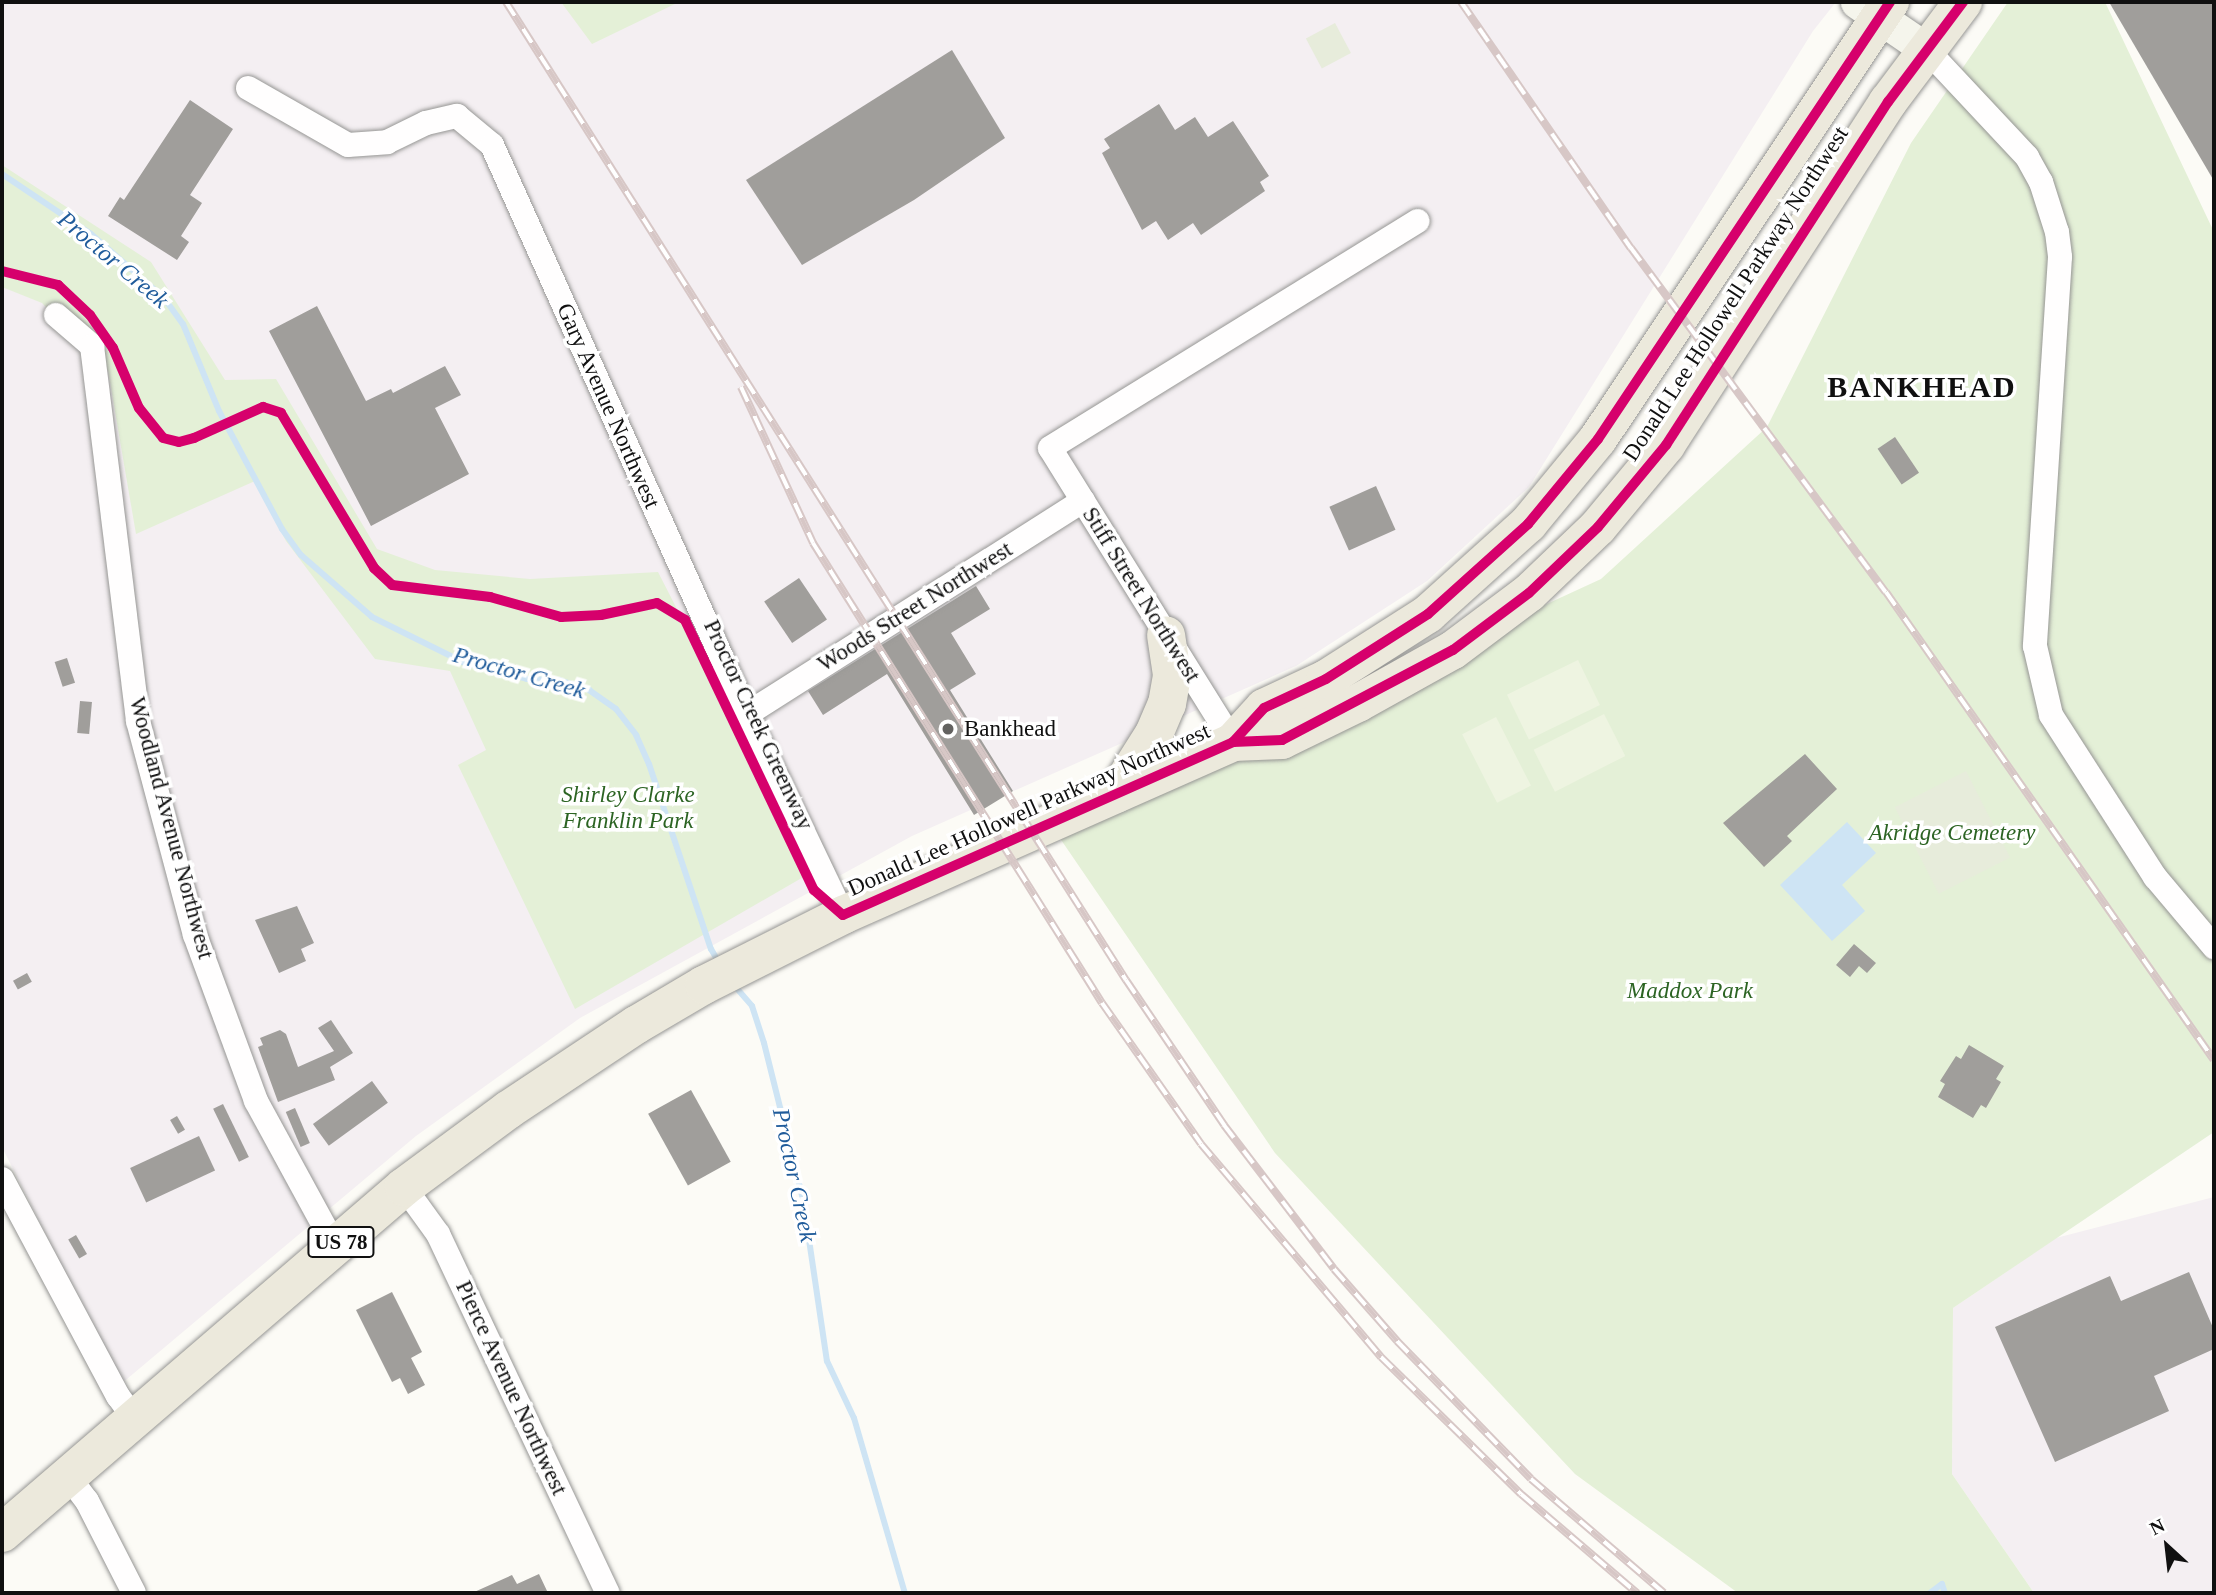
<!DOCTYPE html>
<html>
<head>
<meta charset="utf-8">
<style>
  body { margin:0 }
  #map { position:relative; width:2216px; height:1595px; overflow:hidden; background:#fcfbf6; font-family:Georgia,serif }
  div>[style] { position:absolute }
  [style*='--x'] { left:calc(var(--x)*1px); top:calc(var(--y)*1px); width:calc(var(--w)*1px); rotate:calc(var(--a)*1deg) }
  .industrial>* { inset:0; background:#f4eff2 }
  .green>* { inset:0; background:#e4f0d7 }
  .cemetery>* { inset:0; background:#e7ecdb; transform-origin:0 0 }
  .pitch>* { inset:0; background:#eef4e1; transform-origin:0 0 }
  .water>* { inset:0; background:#cee4f4 }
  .stream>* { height:6px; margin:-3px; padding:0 3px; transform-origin:3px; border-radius:3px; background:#cee4f4 }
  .building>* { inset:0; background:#a09e9b; transform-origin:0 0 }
  .roads { filter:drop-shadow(0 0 2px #969694) drop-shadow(0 0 2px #969694) }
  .minor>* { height:24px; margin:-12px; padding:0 12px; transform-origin:12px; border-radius:12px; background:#fffefe }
  .secondary>* { height:33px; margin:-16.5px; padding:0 16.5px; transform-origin:16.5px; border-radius:16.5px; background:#f5f5ec }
  .primary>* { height:38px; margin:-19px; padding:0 19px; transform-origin:19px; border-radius:19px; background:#ece9dc }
  .rail>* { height:8px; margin-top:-4px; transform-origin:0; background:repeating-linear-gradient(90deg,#fff 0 16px,#d7c7c6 0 32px); box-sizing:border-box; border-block:2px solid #d7c7c6 }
  .cycleway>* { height:10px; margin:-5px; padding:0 5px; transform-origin:5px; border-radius:5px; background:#d6006c }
  .dots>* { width:19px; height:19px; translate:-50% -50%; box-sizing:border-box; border:4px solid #fff; border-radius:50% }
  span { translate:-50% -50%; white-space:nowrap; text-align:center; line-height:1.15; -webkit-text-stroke:7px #fff; paint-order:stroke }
  .shield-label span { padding:2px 5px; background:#fff; border:2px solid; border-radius:5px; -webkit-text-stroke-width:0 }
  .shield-label { font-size:21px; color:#101010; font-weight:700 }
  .street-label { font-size:23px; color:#101010 }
  .poi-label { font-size:23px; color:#101010 }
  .left { translate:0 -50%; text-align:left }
  .park-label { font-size:23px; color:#2c6423; font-style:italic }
  .water-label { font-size:24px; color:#205c9b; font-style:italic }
  .district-label { font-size:30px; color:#101010; font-weight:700; letter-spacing:2px }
  .frame { position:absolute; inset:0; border:4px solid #101010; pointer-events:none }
  .north { position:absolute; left:2132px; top:1511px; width:70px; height:70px; -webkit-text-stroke:5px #fff; paint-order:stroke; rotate:333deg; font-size:19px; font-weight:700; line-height:28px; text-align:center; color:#101010 }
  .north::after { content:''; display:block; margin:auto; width:24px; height:32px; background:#101010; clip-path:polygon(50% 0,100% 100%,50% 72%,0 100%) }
</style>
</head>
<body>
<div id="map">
  <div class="industrial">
    <div style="clip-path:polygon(2px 2px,1836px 2px,1813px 31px,1529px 487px,1427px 581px,1296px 666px,912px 836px,580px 1018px,416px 1136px,121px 1384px,2px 1147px)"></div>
    <div style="clip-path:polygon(2214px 1197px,2214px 1593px,2034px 1593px,1952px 1474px,1953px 1308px,2056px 1238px)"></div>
  </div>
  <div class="green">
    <div style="clip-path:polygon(561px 2px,679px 2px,592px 44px)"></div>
    <div style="clip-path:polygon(2008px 2px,2105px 2px,2214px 232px,2214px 1132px,1953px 1308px,1952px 1474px,2034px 1593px,1738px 1593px,1575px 1474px,1275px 1153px,1055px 831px,1601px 579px,1767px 427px,1911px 143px)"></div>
    <div style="clip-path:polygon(2px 165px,151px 262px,225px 380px,276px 379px,377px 549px,435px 570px,530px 579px,658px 572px,812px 872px,575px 1009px,458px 765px,486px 750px,450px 671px,375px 659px,286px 541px,255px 481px,136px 534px,108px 371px,42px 303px,2px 287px)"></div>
  </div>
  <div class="cemetery">
    <div style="left:1335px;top:23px;width:34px;height:33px;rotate:62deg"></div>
    <div style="left:1966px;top:771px;width:97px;height:80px;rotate:63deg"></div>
  </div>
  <div class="pitch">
    <div style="left:1578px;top:660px;width:50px;height:79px;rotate:64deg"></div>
    <div style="left:1604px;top:714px;width:47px;height:79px;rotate:63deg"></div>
    <div style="left:1496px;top:717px;width:77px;height:38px;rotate:63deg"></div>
  </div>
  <div class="water">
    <div style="clip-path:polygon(1847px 822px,1876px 853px,1842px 885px,1865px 911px,1832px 941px,1780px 885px)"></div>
  </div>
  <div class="stream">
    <div style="--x:2;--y:174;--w:107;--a:34"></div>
    <div style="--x:91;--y:234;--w:97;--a:41.2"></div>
    <div style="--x:164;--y:298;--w:32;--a:54"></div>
    <div style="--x:183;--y:324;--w:94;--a:67.5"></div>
    <div style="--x:219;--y:411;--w:134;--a:61.9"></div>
    <div style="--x:282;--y:529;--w:32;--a:54"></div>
    <div style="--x:301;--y:555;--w:94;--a:41.1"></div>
    <div style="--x:372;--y:617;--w:102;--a:26.3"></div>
    <div style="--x:463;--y:662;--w:66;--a:14.9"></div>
    <div style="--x:527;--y:679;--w:32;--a:2"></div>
    <div style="--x:559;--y:680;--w:32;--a:18"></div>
    <div style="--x:589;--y:690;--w:33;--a:35"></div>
    <div style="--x:616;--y:709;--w:33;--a:52"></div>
    <div style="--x:636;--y:735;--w:32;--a:66"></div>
    <div style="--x:649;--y:764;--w:195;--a:71.5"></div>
    <div style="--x:711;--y:949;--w:16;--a:60"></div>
    <div style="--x:733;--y:984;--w:29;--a:49"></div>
    <div style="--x:752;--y:1006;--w:39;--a:72"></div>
    <div style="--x:764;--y:1043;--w:161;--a:76"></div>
    <div style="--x:803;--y:1199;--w:164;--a:81.6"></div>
    <div style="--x:827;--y:1361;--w:63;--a:64.7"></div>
    <div style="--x:854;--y:1418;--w:182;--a:73.8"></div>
    <div style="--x:1930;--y:1593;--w:15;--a:-37"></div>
    <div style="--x:1942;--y:1584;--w:9;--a:72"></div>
  </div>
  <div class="building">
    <div style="clip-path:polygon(2109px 2px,2214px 2px,2214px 181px)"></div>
    <div style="clip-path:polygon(952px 50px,1005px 138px,914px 200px,802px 265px,746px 180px)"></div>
    <div style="clip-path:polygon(190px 100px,233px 129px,190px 195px,202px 203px,181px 236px,189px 242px,177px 260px,108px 216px,120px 197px,124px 200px)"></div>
    <div style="clip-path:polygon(1159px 104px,1175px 130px,1195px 117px,1208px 137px,1233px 121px,1269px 176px,1260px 182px,1265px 191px,1201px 235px,1193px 223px,1168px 240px,1156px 221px,1142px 230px,1102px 153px,1110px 148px,1104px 139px)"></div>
    <div style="clip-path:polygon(317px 306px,366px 401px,391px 389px,393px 393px,445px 366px,461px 395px,435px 408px,469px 474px,371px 526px,269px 331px)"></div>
    <div style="left:1895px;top:437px;width:43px;height:21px;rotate:56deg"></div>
    <div style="left:1376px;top:486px;width:48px;height:51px;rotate:66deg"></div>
    <div style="left:799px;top:578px;width:50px;height:42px;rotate:56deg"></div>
    <div style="clip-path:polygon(976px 586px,990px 609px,951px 633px,976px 674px,950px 690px,1013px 791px,974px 815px,887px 674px,823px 715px,808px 691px)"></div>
    <div style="left:67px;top:658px;width:26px;height:13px;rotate:72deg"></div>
    <div style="left:80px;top:701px;width:12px;height:32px;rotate:5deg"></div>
    <div style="clip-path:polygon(1805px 754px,1837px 789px,1787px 836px,1792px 841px,1764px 867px,1723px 823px)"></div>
    <div style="clip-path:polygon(297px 906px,314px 943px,301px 949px,306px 961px,279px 973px,255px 920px)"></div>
    <div style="clip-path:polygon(1854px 944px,1876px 963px,1867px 973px,1859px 966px,1850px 977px,1836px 965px)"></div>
    <div style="left:27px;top:973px;width:10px;height:16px;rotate:61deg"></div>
    <div style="clip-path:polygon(331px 1020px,353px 1053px,330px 1067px,335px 1080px,278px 1102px,258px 1047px,263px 1045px,260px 1038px,280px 1030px,286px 1034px,298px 1067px,334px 1051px,318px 1028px)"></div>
    <div style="clip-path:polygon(1969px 1045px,2004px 1066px,1996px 1079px,2001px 1082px,1986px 1108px,1981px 1105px,1973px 1118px,1938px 1097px,1945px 1084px,1940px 1081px,1956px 1056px,1961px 1059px)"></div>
    <div style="left:372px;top:1081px;width:27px;height:73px;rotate:54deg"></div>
    <div style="left:691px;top:1090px;width:82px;height:49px;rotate:61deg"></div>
    <div style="left:223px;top:1104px;width:59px;height:11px;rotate:64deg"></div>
    <div style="left:295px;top:1108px;width:38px;height:10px;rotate:67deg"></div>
    <div style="left:177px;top:1116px;width:16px;height:8px;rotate:60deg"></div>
    <div style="left:199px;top:1136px;width:38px;height:76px;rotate:65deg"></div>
    <div style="left:76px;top:1235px;width:22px;height:9px;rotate:60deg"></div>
    <div style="clip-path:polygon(2189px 1272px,2214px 1330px,2214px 1349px,2154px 1376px,2169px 1411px,2055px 1462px,1995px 1327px,2110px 1276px,2121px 1301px)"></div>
    <div style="clip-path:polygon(392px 1292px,422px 1352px,411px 1358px,425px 1385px,408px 1394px,400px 1378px,392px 1382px,356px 1310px)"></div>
    <div style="clip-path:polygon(539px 1574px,548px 1593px,472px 1593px,512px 1575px,517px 1584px)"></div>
  </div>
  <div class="roads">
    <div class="minor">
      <div style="--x:1926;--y:49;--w:148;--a:46.9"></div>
      <div style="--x:2027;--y:157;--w:29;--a:61"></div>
      <div style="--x:2041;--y:182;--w:52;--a:72.3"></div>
      <div style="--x:2057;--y:232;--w:25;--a:83"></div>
      <div style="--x:2060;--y:257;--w:390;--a:93.7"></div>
      <div style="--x:2035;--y:646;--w:71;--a:76.9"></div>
      <div style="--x:2051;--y:715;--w:193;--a:57.3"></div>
      <div style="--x:2155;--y:877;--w:92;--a:49.9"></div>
      <div style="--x:248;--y:88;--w:115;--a:29.7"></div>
      <div style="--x:348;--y:145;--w:39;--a:-4"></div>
      <div style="--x:387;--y:142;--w:43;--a:-26"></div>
      <div style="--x:426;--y:123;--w:32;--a:-13"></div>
      <div style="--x:457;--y:116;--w:45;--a:39.6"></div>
      <div style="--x:492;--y:145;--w:624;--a:65.86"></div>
      <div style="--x:747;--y:714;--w:223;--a:64.5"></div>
      <div style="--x:56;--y:315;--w:48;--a:40.7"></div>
      <div style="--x:92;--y:346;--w:378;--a:83"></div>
      <div style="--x:138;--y:721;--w:221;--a:75.1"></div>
      <div style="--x:195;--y:935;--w:177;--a:69.8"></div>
      <div style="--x:256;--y:1101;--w:165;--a:61.4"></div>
      <div style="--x:747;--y:714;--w:398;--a:-32.4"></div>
      <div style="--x:1233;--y:742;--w:346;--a:-121.9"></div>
      <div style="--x:1050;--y:448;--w:432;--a:-31.7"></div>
      <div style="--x:2;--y:1179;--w:246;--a:61.9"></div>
      <div style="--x:118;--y:1396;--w:29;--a:54"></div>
      <div style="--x:404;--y:1187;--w:58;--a:54.1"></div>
      <div style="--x:438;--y:1234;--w:397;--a:64.7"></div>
      <div style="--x:68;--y:1476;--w:31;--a:53"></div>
      <div style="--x:87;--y:1501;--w:103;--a:62.9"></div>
    </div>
    <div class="secondary">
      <div style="--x:1857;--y:2;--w:83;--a:34.3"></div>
    </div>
    <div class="primary">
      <div style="--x:1233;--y:742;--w:46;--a:-47.6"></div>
      <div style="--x:1264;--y:708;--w:68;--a:-25.1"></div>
      <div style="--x:1326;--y:679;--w:121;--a:-32.5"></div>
      <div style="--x:1428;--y:614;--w:135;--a:-42"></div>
      <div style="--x:1528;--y:524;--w:110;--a:-50.5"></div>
      <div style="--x:1598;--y:439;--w:526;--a:-56.25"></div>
      <div style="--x:1116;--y:794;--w:71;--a:-57.7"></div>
      <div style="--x:1154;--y:734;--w:33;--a:-67"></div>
      <div style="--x:1167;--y:704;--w:29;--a:-80"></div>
      <div style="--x:1172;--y:675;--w:40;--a:-98.5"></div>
      <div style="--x:2;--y:1533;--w:530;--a:-40.72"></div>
      <div style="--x:404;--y:1187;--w:129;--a:-36.5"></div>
      <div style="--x:508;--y:1110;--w:154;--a:-33.6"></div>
      <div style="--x:636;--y:1025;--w:79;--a:-30.5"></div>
      <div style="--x:704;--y:985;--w:156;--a:-26.7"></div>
      <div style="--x:843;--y:915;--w:427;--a:-23.9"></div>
      <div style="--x:1233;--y:742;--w:49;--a:-2.3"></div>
      <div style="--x:1282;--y:740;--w:85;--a:-26"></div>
      <div style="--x:1358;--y:703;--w:109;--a:-29.2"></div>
      <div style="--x:1453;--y:650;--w:95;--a:-36.9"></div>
      <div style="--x:1529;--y:593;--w:95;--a:-43.7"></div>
      <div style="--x:1598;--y:527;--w:107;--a:-50.3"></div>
      <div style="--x:1666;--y:445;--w:409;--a:-57.1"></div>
      <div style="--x:1888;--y:102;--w:125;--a:-53.1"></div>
    </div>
  </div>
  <div class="rail">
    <div style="--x:506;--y:2;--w:1158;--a:57.63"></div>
    <div style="--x:1126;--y:980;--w:175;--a:55.9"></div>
    <div style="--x:1224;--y:1125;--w:181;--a:52.6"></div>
    <div style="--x:1334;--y:1269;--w:96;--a:48.8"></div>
    <div style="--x:1397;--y:1341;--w:192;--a:45.8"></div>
    <div style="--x:1531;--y:1479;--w:175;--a:40.6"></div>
    <div style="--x:1461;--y:2;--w:299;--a:55.4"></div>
    <div style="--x:1631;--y:248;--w:428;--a:53.5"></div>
    <div style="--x:1886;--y:592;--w:571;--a:54.98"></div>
    <div style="--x:741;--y:387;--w:172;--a:65.2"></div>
    <div style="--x:813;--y:543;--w:543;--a:57.86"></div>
    <div style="--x:1102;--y:1003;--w:172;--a:54.9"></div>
    <div style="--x:1201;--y:1144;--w:279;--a:49.8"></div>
    <div style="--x:1381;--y:1357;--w:196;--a:44.4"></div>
    <div style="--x:1521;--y:1494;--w:153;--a:40.5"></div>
  </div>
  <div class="cycleway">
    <div style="--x:2;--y:271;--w:58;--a:14"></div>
    <div style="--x:58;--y:285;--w:44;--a:43.2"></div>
    <div style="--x:90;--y:315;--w:40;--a:55.1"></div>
    <div style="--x:113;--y:348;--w:65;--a:66.6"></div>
    <div style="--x:139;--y:408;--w:38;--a:51"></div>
    <div style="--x:163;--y:438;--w:16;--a:14"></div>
    <div style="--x:179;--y:442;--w:16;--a:-15"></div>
    <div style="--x:194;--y:438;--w:76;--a:-24.2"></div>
    <div style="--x:263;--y:407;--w:19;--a:18"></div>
    <div style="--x:281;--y:413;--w:181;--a:59"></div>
    <div style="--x:374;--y:568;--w:25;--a:43"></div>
    <div style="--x:392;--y:585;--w:99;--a:7"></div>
    <div style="--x:490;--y:597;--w:74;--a:15.7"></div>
    <div style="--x:561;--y:617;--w:40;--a:-2.9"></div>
    <div style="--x:601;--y:615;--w:57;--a:-12.1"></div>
    <div style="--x:657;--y:603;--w:33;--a:31"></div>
    <div style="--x:685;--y:620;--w:299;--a:64.5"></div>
    <div style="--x:814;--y:890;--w:38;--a:41"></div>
    <div style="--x:843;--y:915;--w:427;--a:-23.9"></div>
    <div style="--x:1233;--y:742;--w:49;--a:-2.3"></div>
    <div style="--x:1282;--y:740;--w:193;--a:-27.8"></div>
    <div style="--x:1453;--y:650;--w:95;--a:-36.9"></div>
    <div style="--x:1529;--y:593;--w:95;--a:-43.7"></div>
    <div style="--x:1598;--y:527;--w:107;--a:-50.3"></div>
    <div style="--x:1666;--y:445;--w:409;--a:-57.1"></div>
    <div style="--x:1888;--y:102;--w:125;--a:-53.1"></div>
    <div style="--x:1233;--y:742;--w:46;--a:-47.6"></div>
    <div style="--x:1264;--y:708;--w:68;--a:-25.1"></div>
    <div style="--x:1326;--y:679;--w:121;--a:-32.5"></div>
    <div style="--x:1428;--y:614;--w:135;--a:-42"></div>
    <div style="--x:1528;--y:524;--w:110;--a:-50.5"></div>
    <div style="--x:1598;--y:439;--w:526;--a:-56.25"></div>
  </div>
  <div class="dots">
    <div style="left:948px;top:729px;background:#636260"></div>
  </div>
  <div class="shield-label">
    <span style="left:341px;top:1242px">US 78</span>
  </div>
  <div class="street-label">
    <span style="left:1736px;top:294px;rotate:-57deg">Donald Lee Hollowell Parkway Northwest</span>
    <span style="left:608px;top:406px;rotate:66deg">Gary Avenue Northwest</span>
    <span style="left:1141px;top:595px;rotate:58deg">Stiff Street Northwest</span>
    <span style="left:915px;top:607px;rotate:-32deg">Woods Street Northwest</span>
    <span style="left:758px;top:725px;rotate:65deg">Proctor Creek Greenway</span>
    <span style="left:1029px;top:810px;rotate:-24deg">Donald Lee Hollowell Parkway Northwest</span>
    <span style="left:171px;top:828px;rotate:75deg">Woodland Avenue Northwest</span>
    <span style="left:511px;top:1388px;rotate:65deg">Pierce Avenue Northwest</span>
  </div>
  <div class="poi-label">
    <span class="left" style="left:964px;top:729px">Bankhead</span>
  </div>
  <div class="park-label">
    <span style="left:628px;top:808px">Shirley Clarke<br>Franklin Park</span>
    <span style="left:1952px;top:833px">Akridge Cemetery</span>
    <span style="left:1690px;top:991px">Maddox Park</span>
  </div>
  <div class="water-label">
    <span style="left:113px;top:260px;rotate:40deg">Proctor Creek</span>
    <span style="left:519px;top:673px;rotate:16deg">Proctor Creek</span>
    <span style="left:794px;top:1175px;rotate:78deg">Proctor Creek</span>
  </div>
  <div class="district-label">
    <span style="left:1922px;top:387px">BANKHEAD</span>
  </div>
  <div class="frame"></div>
  <div class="north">N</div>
</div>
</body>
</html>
